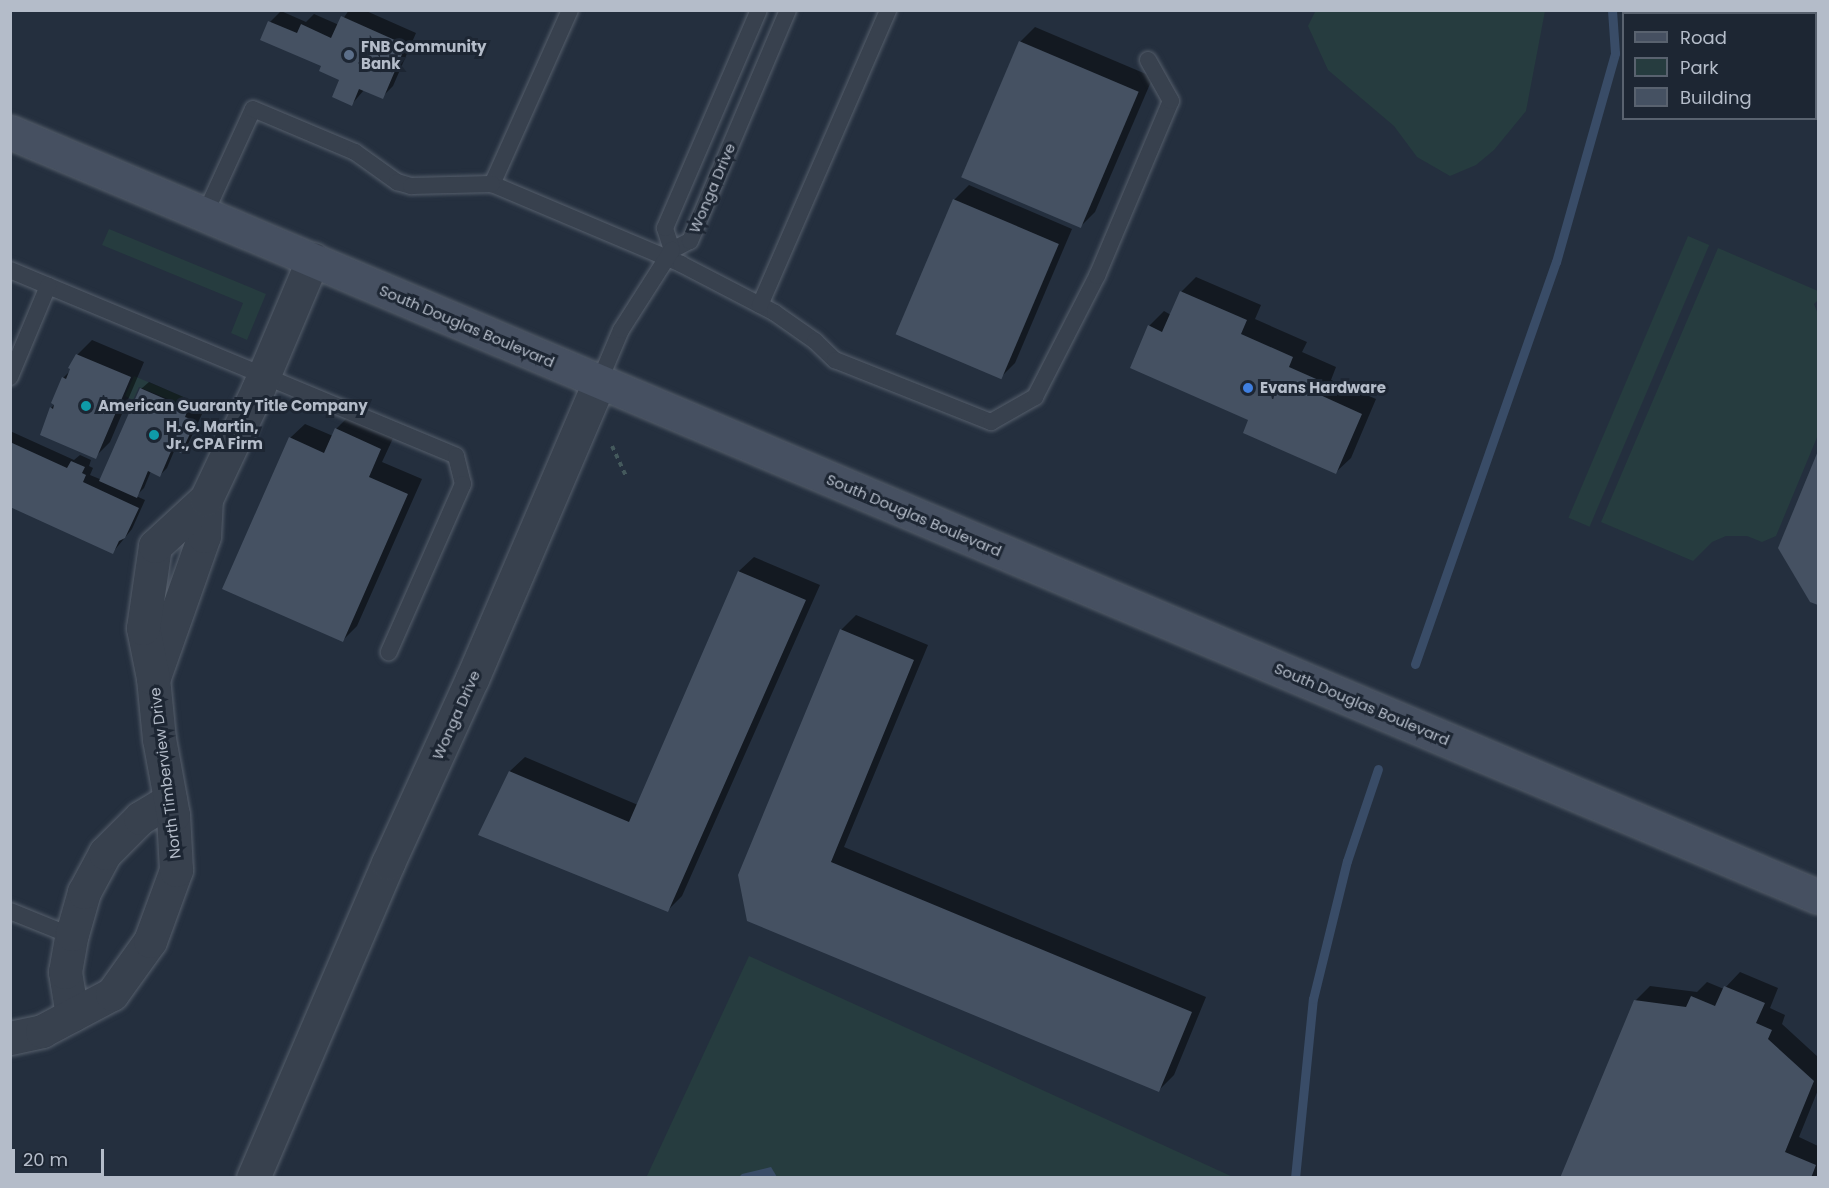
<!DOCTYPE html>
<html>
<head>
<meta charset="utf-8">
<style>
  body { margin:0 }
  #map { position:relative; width:1829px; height:1188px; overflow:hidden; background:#242f3e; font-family:Poppins,sans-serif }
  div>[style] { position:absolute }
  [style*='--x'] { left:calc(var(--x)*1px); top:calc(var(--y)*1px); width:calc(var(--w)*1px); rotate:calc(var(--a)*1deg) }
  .green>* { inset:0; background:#263c3f; transform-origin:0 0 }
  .water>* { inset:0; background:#394c67 }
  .shadow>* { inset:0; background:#0007 }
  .stream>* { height:9px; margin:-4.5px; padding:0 4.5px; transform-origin:4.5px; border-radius:4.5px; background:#394c67 }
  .building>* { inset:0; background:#455162; transform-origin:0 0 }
  .path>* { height:4px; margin-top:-2px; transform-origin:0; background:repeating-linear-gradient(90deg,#44595c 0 4.5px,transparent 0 9px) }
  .roads { filter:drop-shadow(0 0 2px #565f6c) drop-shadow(0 0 2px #565f6c) }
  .service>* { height:16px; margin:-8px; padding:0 8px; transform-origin:8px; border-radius:8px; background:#38414e }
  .minor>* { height:33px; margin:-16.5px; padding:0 16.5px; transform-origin:16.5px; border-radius:16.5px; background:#38414e }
  .secondary>* { height:33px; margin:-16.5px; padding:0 16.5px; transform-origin:16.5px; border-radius:16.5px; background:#465061 }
  .dots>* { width:16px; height:16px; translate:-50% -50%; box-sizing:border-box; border:3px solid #1d2633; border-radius:50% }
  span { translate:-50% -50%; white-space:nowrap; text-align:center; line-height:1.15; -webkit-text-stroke:6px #1d2633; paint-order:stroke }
  .poi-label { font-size:15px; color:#b4bcc9; font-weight:700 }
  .left { translate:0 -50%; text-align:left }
  .street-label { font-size:15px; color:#b4bcc9 }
  .frame { position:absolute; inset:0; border:12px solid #b4bcc9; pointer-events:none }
  .legend { position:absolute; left:1622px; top:12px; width:195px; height:108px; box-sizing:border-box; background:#1d2633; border:2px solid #59626f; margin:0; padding:8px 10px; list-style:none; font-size:18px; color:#b4bcc9 }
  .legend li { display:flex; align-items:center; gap:12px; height:30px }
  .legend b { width:30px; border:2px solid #59626f }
  .scale { position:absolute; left:12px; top:1149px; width:92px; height:27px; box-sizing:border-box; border:3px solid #b4bcc9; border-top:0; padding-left:8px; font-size:18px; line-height:21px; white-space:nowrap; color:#b4bcc9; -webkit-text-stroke:4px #1d2633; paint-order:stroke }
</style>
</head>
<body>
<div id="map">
  <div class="green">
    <div style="clip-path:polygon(1316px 10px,1545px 11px,1526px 111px,1494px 150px,1476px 165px,1450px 176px,1417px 157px,1394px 126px,1328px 70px,1308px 26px)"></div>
    <div style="clip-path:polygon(109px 229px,266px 294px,247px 340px,231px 333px,243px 303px,102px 245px)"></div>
    <div style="left:1688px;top:236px;width:23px;height:306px;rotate:23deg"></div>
    <div style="clip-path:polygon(1718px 248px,1818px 291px,1818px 300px,1814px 304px,1818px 314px,1818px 435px,1776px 536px,1762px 542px,1747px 536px,1726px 536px,1712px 542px,1693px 561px,1601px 522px)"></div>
    <div style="clip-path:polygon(134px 376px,188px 399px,185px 406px,139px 387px,133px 400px,125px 396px)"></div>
    <div style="clip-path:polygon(749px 956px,1233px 1177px,646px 1178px)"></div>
  </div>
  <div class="water">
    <div style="clip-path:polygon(771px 1167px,777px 1177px,739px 1177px,742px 1174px)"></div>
  </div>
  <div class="shadow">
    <div style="clip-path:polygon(349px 10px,364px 10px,416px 33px,393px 86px,382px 97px,364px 90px,352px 104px,341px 80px,270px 22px,281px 11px,306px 22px,314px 14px,339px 25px)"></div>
    <div style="clip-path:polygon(1035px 27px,1153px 77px,1095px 212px,1080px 227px,1020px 42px)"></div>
    <div style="clip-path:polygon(969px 185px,1072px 229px,1015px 363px,1000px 378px,954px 200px)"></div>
    <div style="clip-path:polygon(1196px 277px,1261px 305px,1255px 319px,1307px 342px,1302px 352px,1336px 367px,1331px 380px,1376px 399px,1351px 458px,1336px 472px,1250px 419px,1149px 326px,1164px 311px,1171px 315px,1182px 291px)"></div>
    <div style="clip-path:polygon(92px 340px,144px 362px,110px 442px,95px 457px,51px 408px,55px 404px,63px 378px,72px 369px,77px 355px)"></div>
    <div style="clip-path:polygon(149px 382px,195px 402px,192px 409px,202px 414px,188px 444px,181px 452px,175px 449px,167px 468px,160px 475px,151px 471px,144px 488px,136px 496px,145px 500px,132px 529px,113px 552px,10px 505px,10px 431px,74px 460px,80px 455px,91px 460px,89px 466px,93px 468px,90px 475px,102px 480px,141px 389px)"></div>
    <div style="clip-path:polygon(351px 414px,395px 434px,382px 462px,422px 479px,357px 626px,342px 641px,290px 438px,305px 424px,333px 436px,336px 429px)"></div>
    <div style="clip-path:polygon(1818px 455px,1818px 604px,1811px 601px,1780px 548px)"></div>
    <div style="clip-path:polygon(754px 557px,820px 585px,682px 896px,668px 910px,480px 834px,510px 771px,525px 757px,638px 805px,739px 571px)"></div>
    <div style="clip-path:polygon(856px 615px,928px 645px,844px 847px,1206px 997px,1174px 1075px,1159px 1090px,748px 920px,841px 630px)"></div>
    <div style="clip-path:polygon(1740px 972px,1778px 988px,1770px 1008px,1785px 1015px,1782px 1024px,1818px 1057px,1818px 1090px,1799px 1137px,1818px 1146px,1818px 1178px,1561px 1178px,1635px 1001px,1650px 986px,1697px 992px,1707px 982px,1724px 989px)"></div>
  </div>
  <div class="stream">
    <div style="--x:1415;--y:664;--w:426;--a:-70.7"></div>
    <div style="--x:1556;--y:262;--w:217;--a:-74.2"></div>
    <div style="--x:1615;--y:53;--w:43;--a:-94"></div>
    <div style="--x:1295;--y:1178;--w:180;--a:-84.3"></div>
    <div style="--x:1313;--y:999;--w:142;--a:-76.2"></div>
    <div style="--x:1347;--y:861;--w:97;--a:-71.4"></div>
  </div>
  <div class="building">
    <div style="clip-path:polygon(341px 16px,406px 45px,383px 99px,359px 89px,352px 106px,332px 97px,339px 80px,319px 71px,321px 66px,260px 40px,268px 21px,297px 33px,301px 24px,331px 38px)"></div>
    <div style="left:1019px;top:41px;width:130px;height:148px;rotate:23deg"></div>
    <div style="left:953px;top:199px;width:115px;height:147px;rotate:23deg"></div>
    <div style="clip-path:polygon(1180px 291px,1247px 320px,1241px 334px,1293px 357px,1289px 367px,1323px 382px,1318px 394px,1362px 414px,1336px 474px,1243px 433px,1248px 420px,1130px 368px,1148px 325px,1162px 332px)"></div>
    <div style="clip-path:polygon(76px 354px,131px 377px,96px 459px,40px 435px,50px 407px,53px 409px,54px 405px,51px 403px,62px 377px,66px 379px,70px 369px,68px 368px)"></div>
    <div style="clip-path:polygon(140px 388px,188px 409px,185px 417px,196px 421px,181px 453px,172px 449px,160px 477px,148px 471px,137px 498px,99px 481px)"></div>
    <div style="clip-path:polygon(335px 428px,381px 449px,369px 477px,408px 494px,343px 642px,222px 589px,289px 437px,324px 453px)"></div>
    <div style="clip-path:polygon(10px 442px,67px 468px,71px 461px,85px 467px,82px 473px,86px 475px,83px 482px,139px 508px,125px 538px,119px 541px,113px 554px,10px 507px)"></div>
    <div style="clip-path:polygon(1818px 451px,1818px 605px,1810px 602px,1778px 548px)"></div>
    <div style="clip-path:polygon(738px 571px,806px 600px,668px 912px,478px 835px,509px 771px,629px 822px)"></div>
    <div style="clip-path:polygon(840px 629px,914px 660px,831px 862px,1192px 1012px,1159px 1092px,747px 921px,738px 875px)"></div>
    <div style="clip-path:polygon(1724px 986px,1765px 1003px,1756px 1023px,1772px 1030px,1768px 1039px,1814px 1081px,1785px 1152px,1816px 1165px,1811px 1178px,1560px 1178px,1634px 1000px,1686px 1007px,1691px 996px,1715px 1006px)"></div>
  </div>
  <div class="path">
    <div style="--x:612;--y:446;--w:35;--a:65"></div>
  </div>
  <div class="roads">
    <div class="service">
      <div style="--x:570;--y:10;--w:191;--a:114.1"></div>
      <div style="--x:492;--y:184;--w:205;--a:22.9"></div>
      <div style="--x:681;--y:264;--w:106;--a:27.5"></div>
      <div style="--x:775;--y:313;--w:49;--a:35"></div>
      <div style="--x:815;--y:341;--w:28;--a:44"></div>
      <div style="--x:835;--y:360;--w:168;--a:21.7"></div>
      <div style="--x:991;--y:422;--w:51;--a:-29.6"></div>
      <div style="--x:1035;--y:397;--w:136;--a:-62.9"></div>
      <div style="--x:1097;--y:276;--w:190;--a:-67.1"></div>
      <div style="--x:1171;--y:101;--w:47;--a:-119.3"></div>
      <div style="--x:205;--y:214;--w:115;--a:-65.4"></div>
      <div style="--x:253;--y:109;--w:111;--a:22.9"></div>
      <div style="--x:355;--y:152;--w:52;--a:35.5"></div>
      <div style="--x:397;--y:182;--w:15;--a:16"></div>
      <div style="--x:411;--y:186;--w:81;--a:-1.4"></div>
      <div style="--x:672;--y:250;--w:20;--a:-27"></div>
      <div style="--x:690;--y:241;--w:251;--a:-67"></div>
      <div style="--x:672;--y:250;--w:23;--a:-108"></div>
      <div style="--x:665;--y:228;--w:237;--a:-66.7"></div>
      <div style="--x:10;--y:270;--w:483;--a:22.6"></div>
      <div style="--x:456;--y:456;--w:29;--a:76"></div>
      <div style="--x:463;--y:484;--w:184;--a:113.8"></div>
      <div style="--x:760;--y:305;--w:322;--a:-66.5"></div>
      <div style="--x:10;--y:377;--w:99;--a:-67.3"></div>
      <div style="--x:599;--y:382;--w:56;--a:-67.1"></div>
      <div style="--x:621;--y:330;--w:95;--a:-57.5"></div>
      <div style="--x:10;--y:911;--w:67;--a:22"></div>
    </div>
    <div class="minor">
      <div style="--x:154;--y:677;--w:150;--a:-70.5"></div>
      <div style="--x:204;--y:536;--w:37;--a:-87"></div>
      <div style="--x:72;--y:1015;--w:44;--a:-99.2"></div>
      <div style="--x:65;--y:972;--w:39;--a:-80"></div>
      <div style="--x:72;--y:934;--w:44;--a:-74.1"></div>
      <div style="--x:84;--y:892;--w:44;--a:-61.7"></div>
      <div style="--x:105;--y:853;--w:49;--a:-45"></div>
      <div style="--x:140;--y:818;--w:35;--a:-31"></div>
      <div style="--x:10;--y:1038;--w:33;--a:-12"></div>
      <div style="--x:42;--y:1031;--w:79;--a:-27.9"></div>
      <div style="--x:112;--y:994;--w:65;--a:-54.4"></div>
      <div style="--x:150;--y:941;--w:76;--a:-69.9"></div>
      <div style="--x:176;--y:870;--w:55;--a:-93.1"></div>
      <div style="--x:173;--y:815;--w:77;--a:-100.4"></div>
      <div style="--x:159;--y:739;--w:61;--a:-95.6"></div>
      <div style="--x:153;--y:678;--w:51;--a:-101.3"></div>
      <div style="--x:143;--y:628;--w:83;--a:-81.7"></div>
      <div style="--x:155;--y:546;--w:69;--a:-42.7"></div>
      <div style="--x:206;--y:499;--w:122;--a:-64.7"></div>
      <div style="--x:258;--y:389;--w:141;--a:-67.1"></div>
      <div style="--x:253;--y:1178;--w:343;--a:-66.8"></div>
      <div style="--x:388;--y:863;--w:202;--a:-65.5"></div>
      <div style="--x:472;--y:679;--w:323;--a:-66.8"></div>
    </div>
    <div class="secondary">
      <div style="--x:10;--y:132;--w:1963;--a:22.93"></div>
    </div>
  </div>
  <div class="dots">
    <div style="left:349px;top:55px;background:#5c6f8a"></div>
    <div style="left:1248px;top:388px;background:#3f7fe0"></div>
    <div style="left:86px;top:406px;background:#0f9aa8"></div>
    <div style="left:154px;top:435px;background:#0f9aa8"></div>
  </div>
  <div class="poi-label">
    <span class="left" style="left:361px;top:55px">FNB Community<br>Bank</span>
    <span class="left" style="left:1260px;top:388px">Evans Hardware</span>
    <span class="left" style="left:98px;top:406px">American Guaranty Title Company</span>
    <span class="left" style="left:166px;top:435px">H. G. Martin,<br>Jr., CPA Firm</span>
  </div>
  <div class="street-label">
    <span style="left:712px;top:188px;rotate:-67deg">Wonga Drive</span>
    <span style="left:467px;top:326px;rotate:23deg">South Douglas Boulevard</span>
    <span style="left:914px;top:515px;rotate:23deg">South Douglas Boulevard</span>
    <span style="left:1362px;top:704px;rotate:23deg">South Douglas Boulevard</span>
    <span style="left:456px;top:715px;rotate:-66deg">Wonga Drive</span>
    <span style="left:165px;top:773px;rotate:-97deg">North Timberview Drive</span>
  </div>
  <div class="frame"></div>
  <ul class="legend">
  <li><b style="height:8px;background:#465061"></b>Road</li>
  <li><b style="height:16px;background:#263c3f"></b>Park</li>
  <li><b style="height:16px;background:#455162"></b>Building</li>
  </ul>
  <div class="scale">20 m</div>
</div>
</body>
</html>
